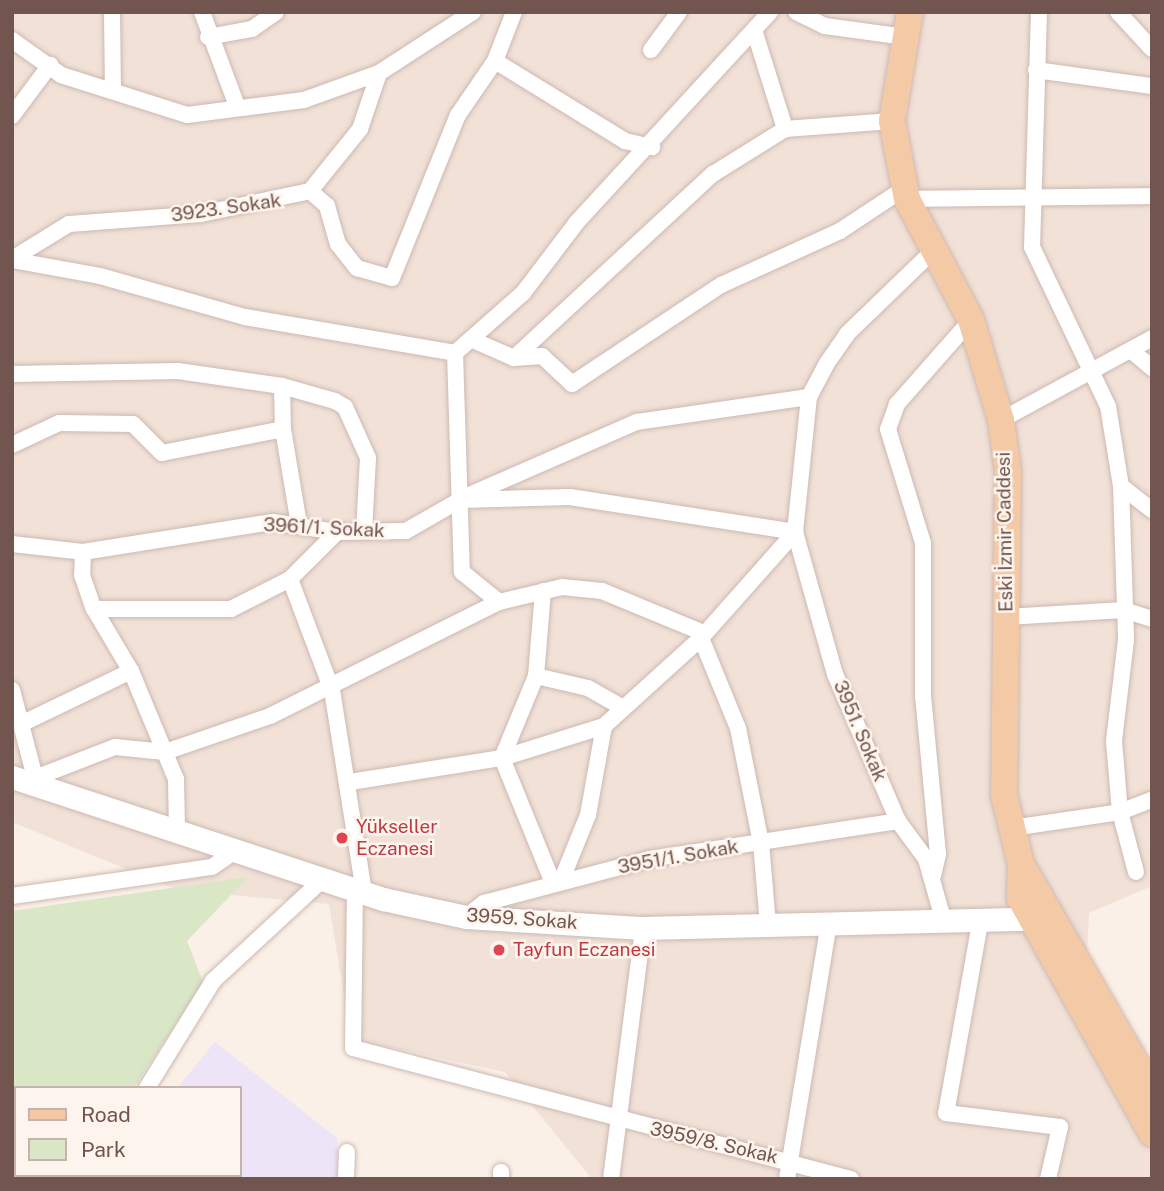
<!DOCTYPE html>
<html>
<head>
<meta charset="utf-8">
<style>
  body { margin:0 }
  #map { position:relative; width:1164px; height:1191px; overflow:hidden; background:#faf0e7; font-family:"Public Sans",sans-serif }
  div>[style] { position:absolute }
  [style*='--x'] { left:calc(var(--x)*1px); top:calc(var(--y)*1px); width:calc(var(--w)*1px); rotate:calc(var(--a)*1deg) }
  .residential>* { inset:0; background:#f1e1d7 }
  .education>* { inset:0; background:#ede4f7 }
  .green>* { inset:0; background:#d9e7c7 }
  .roads { filter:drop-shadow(0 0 2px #cdb9b1) drop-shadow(0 0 2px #cdb9b1) }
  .street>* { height:16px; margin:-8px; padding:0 8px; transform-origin:8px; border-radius:8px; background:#fff }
  .secondary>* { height:23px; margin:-11.5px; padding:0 11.5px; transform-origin:11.5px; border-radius:11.5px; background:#fff }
  .primary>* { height:26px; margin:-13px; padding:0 13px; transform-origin:13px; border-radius:13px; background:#f3c9a6 }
  .dots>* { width:19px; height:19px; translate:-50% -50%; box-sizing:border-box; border:4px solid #fdf4ed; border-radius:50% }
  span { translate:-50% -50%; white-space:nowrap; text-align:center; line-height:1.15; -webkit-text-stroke:5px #fdf4ed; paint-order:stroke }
  .street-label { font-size:19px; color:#72554e }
  .health-label { font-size:19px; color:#be3a42 }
  .left { translate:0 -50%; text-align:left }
  .frame { position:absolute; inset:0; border:14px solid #72554e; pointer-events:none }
  .legend { position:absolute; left:14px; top:1086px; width:228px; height:91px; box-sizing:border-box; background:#fdf4ed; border:2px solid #c5b4ad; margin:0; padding:9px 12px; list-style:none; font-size:21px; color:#72554e }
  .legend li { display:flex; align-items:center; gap:14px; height:35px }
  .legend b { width:35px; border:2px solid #c5b4ad }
</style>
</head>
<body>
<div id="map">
  <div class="residential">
    <div style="clip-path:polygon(12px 12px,1152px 12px,1152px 886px,1089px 913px,1084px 1010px,1152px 1153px,1152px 1179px,592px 1179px,505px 1072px,351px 1039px,329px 904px,177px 890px,12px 822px)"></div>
  </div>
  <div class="education">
    <div style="clip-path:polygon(215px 1042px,337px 1138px,337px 1179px,116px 1179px,240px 1175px,240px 1088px,177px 1088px)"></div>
  </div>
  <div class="green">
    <div style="clip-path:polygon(248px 877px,187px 941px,203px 982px,134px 1088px,12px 1092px,12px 911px)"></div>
  </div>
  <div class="roads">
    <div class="street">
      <div style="--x:112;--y:12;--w:78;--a:89.3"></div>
      <div style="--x:202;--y:12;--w:100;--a:69.6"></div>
      <div style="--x:796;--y:12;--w:32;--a:26"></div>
      <div style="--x:825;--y:26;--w:81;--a:7.8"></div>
      <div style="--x:1039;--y:12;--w:235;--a:91.7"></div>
      <div style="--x:1032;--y:247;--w:176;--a:64.5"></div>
      <div style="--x:1108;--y:406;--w:81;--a:80.8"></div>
      <div style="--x:1121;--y:486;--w:154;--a:88.1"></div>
      <div style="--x:1126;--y:640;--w:102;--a:96.8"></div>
      <div style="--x:1114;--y:741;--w:71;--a:85.2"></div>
      <div style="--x:1120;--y:812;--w:62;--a:75.1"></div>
      <div style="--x:1118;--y:12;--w:50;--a:47.4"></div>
      <div style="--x:755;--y:33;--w:101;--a:72.6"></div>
      <div style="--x:208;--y:37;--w:45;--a:-10.3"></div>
      <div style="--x:252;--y:29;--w:29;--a:-35"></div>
      <div style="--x:12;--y:40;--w:60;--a:35.5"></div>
      <div style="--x:61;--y:75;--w:132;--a:17.6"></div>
      <div style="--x:187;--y:115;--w:118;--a:-7.3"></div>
      <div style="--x:304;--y:100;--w:80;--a:-19.8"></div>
      <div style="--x:379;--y:73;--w:112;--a:-33"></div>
      <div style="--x:651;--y:50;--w:47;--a:-53.6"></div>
      <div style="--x:495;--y:61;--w:53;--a:-68.8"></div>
      <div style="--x:1036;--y:70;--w:117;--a:7.9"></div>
      <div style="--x:12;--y:116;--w:64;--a:-53.3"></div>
      <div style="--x:310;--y:191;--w:23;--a:41"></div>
      <div style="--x:327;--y:206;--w:40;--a:74"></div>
      <div style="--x:338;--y:244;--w:31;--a:52"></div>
      <div style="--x:357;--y:268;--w:36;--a:16"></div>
      <div style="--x:392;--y:278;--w:176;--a:-68"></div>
      <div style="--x:458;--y:115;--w:65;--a:-55.6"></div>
      <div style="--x:495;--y:61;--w:153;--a:31.6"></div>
      <div style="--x:625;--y:141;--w:28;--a:13"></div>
      <div style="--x:907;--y:199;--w:245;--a:-0.7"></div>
      <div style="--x:12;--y:259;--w:67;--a:-31.6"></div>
      <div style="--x:69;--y:224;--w:132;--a:-4.3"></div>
      <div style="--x:201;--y:214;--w:111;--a:-11.9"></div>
      <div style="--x:310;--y:191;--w:80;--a:-51.1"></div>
      <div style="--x:360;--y:129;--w:59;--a:-71.3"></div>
      <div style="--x:12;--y:260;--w:89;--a:10.3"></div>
      <div style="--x:100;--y:276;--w:151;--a:15.8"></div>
      <div style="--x:245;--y:317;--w:213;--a:9.7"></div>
      <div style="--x:455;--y:353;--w:91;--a:-41.4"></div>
      <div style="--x:523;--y:293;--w:89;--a:-52.7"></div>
      <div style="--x:577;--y:222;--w:285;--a:-47.4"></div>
      <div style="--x:473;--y:340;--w:45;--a:23.7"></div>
      <div style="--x:514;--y:358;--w:28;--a:-4"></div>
      <div style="--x:542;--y:356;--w:41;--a:43"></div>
      <div style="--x:572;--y:384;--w:179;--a:-33.6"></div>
      <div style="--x:721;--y:285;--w:131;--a:-24.4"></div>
      <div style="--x:840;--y:231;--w:78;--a:-33.5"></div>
      <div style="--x:1133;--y:352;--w:25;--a:40"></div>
      <div style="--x:455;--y:353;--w:219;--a:88.2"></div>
      <div style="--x:462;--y:572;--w:48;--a:39"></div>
      <div style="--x:514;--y:358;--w:271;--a:-42.8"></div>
      <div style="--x:713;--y:174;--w:85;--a:-32"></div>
      <div style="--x:785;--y:129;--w:107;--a:-4.3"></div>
      <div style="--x:12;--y:374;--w:166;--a:-1"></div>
      <div style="--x:178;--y:371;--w:105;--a:8.2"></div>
      <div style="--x:282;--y:386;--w:55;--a:15.8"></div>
      <div style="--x:335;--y:401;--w:12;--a:31"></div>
      <div style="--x:345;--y:407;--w:56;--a:65.7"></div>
      <div style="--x:368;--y:458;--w:73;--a:93.1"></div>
      <div style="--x:282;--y:386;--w:43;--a:88.7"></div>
      <div style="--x:1001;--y:420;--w:172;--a:-28.5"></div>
      <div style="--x:12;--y:445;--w:52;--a:-25.1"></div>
      <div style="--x:59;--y:423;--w:74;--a:0.8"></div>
      <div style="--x:133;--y:424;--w:41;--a:45"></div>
      <div style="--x:162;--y:453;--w:123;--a:-11.2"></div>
      <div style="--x:283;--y:429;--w:97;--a:80.5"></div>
      <div style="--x:1121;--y:486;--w:39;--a:38"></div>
      <div style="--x:465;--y:497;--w:188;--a:-23.6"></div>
      <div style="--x:637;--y:422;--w:174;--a:-8.3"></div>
      <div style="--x:337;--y:532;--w:66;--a:135"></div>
      <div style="--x:290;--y:579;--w:119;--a:69.3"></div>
      <div style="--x:332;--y:690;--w:206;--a:81"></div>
      <div style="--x:12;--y:544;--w:71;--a:6.4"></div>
      <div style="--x:83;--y:552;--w:192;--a:-9"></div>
      <div style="--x:273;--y:522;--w:65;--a:8.9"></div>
      <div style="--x:337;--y:532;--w:69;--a:-0.8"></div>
      <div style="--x:406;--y:531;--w:62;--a:-29.9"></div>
      <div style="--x:460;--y:500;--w:110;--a:-1.6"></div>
      <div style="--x:570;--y:497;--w:228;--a:8.8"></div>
      <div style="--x:795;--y:532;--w:148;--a:74.3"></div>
      <div style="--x:835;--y:674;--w:160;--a:66.8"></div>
      <div style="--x:898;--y:821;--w:47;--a:53.6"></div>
      <div style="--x:926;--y:859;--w:66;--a:74.1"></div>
      <div style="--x:83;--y:552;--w:23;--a:92"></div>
      <div style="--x:82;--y:575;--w:36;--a:71"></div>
      <div style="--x:94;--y:609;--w:72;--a:59.2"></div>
      <div style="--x:131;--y:671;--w:117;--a:67.4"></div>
      <div style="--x:176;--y:779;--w:52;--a:88.9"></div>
      <div style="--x:543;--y:591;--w:85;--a:94.7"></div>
      <div style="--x:536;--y:676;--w:89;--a:112.5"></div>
      <div style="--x:502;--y:758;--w:135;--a:67.8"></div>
      <div style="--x:94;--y:609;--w:137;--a:0"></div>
      <div style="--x:231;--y:609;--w:66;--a:-27"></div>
      <div style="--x:1006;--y:617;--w:118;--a:-3.4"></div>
      <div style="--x:1124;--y:610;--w:29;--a:18"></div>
      <div style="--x:701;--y:638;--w:97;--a:67.7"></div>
      <div style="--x:738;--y:728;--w:117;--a:78.7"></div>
      <div style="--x:761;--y:843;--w:81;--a:85.1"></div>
      <div style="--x:536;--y:676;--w:53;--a:13"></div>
      <div style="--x:588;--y:688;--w:40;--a:29.7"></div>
      <div style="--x:12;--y:690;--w:98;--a:75.3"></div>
      <div style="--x:21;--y:724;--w:122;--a:-25.7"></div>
      <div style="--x:35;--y:778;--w:86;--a:-21.2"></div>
      <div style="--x:115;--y:747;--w:50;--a:5.7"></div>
      <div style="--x:165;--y:752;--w:111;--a:-18.9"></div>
      <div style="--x:270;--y:716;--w:256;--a:-26.5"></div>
      <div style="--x:499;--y:602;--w:65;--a:-13.4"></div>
      <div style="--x:562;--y:587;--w:40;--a:5.7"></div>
      <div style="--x:602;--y:591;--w:107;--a:22.5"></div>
      <div style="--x:350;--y:782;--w:154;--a:-9"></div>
      <div style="--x:502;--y:758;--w:107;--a:-17.4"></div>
      <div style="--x:604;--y:726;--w:131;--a:-42.2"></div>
      <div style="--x:701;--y:638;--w:142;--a:-48.4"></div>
      <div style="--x:795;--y:532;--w:136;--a:-84.1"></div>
      <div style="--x:809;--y:397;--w:38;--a:-62"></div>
      <div style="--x:827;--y:363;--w:35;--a:-55"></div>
      <div style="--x:847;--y:334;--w:124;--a:-44"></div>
      <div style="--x:1012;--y:828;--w:109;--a:-8.4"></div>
      <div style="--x:1120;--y:812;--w:34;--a:-21"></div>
      <div style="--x:933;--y:876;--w:23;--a:-77"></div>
      <div style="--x:938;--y:854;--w:159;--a:-95.4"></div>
      <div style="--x:923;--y:696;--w:153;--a:-90"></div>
      <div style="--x:923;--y:543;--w:119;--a:-107.1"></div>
      <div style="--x:888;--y:429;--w:27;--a:-70"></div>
      <div style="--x:897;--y:404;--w:112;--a:-48.6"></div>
      <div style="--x:562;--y:879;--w:69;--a:-67.9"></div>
      <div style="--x:588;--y:815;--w:90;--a:-79.8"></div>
      <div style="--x:355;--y:889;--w:159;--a:90.7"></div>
      <div style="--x:353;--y:1048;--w:515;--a:14.74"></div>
      <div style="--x:12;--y:896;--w:202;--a:-8.3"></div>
      <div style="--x:212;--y:867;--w:29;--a:-35"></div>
      <div style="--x:466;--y:917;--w:23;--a:-38"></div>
      <div style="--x:484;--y:903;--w:172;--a:-14.8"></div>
      <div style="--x:650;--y:859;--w:251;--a:-8.7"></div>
      <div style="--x:980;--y:923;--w:193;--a:100.1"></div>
      <div style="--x:946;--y:1113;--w:115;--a:7"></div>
      <div style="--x:1060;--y:1127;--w:53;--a:103"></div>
      <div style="--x:147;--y:1088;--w:126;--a:-58.3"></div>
      <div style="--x:213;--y:981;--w:150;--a:-42.8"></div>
      <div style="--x:12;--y:1108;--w:4;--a:27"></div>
      <div style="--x:501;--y:1172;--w:7;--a:90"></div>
      <div style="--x:346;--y:1179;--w:27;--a:-88"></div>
      <div style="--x:611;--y:1179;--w:253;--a:-82.7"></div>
      <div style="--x:787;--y:1179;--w:260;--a:-80.7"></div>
    </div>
    <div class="secondary">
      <div style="--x:12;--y:777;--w:391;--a:18.2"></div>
      <div style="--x:383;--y:899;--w:85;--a:12.2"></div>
      <div style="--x:466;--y:917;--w:177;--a:3.6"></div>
      <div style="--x:643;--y:928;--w:404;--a:-1.4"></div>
    </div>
    <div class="primary">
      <div style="--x:910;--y:12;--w:110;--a:99.4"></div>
      <div style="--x:892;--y:121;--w:79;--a:79.1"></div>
      <div style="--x:907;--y:199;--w:137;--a:62.1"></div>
      <div style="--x:971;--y:320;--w:104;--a:73.3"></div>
      <div style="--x:1001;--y:420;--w:52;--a:82.3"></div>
      <div style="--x:1008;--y:472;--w:323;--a:90.7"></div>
      <div style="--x:1004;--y:795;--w:71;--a:76.2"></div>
      <div style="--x:1021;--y:864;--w:34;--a:92"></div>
      <div style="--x:1020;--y:898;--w:270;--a:60.7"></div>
      <div style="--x:1021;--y:864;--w:262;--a:60"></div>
    </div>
  </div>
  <div class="dots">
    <div style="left:342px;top:838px;background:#e0444e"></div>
    <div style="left:499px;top:950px;background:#e0444e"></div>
  </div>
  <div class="street-label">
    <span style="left:226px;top:208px;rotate:-8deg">3923. Sokak</span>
    <span style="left:324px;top:528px;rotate:3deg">3961/1. Sokak</span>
    <span style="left:1005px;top:532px;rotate:-91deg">Eski İzmir Caddesi</span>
    <span style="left:860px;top:731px;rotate:67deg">3951. Sokak</span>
    <span style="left:678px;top:857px;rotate:-10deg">3951/1. Sokak</span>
    <span style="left:522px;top:919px;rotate:4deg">3959. Sokak</span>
    <span style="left:714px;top:1143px;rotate:13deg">3959/8. Sokak</span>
  </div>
  <div class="health-label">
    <span class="left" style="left:356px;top:838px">Yükseller<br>Eczanesi</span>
    <span class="left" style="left:513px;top:950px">Tayfun Eczanesi</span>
  </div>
  <div class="frame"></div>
  <ul class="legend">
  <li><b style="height:9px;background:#f3c9a6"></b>Road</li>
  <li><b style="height:19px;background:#d9e7c7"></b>Park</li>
  </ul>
</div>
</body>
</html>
